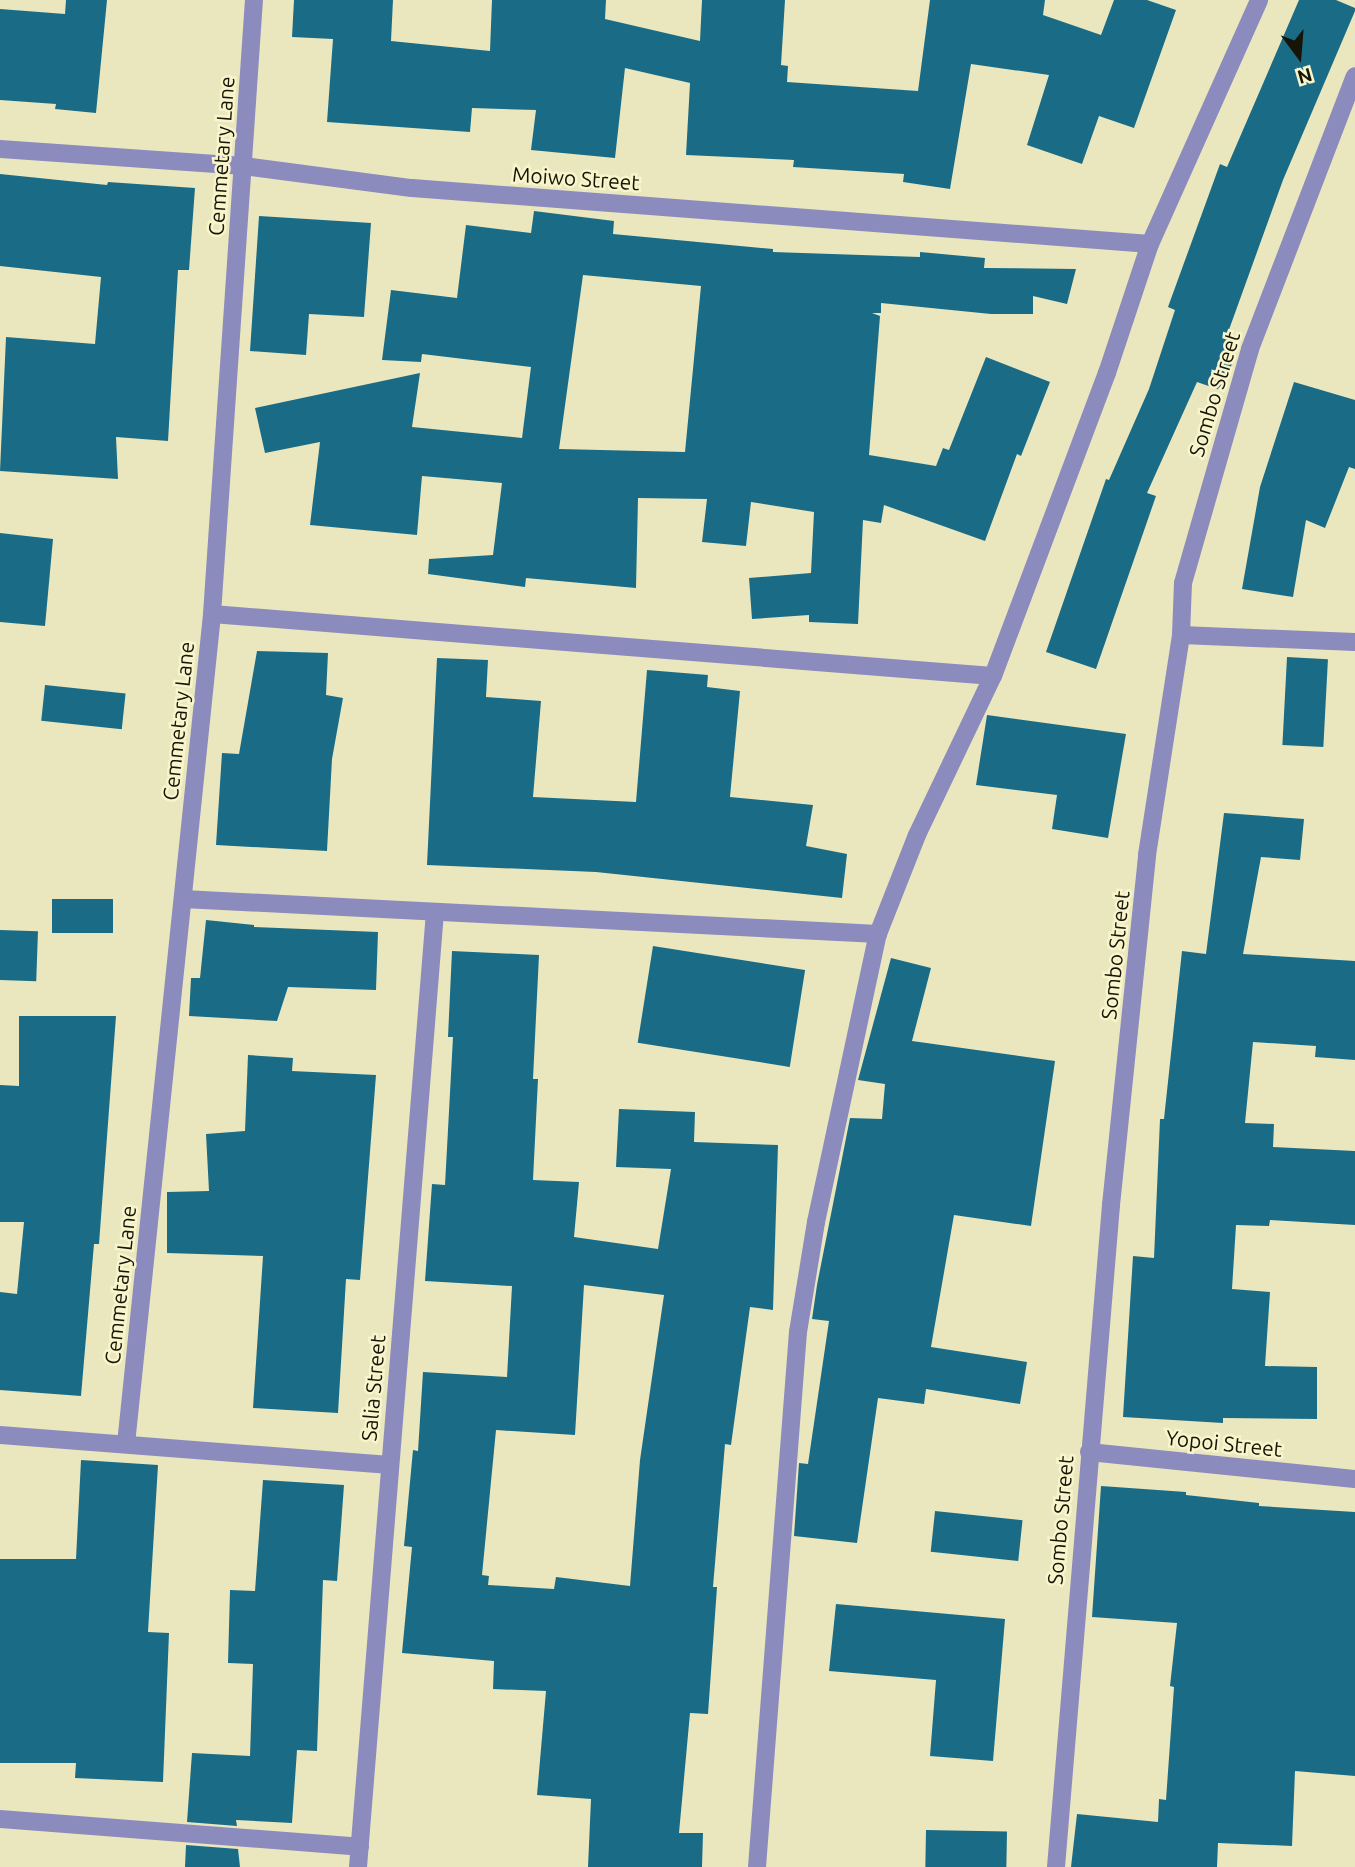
<!DOCTYPE html>
<html>
<head>
<meta charset="utf-8">
<style>
  body { margin:0 }
  #map { position:relative; width:1355px; height:1867px; overflow:hidden; background:#eae7bf; font-family:Ubuntu,sans-serif }
  div>[style] { position:absolute }
  [style*='--x'] { left:calc(var(--x)*1px); top:calc(var(--y)*1px); width:calc(var(--w)*1px); rotate:calc(var(--a)*1deg) }
  .building>* { inset:0; background:#1a6c86; transform-origin:0 0 }
  .minor>* { height:18px; margin:-9px; padding:0 9px; transform-origin:9px; border-radius:9px; background:#8b8bbd }
  span { translate:-50% -50%; white-space:nowrap; text-align:center; line-height:1.15; -webkit-text-stroke:5px #f8f5cc; paint-order:stroke }
  .street-label { font-size:21px; color:#161507 }
  .north { position:absolute; left:1264px; top:21px; width:70px; height:70px; -webkit-text-stroke:5px #f8f5cc; paint-order:stroke; rotate:164deg; font-size:19px; font-weight:700; line-height:28px; text-align:center; color:#161507 }
  .north::after { content:''; display:block; margin:auto; width:24px; height:32px; background:#161507; clip-path:polygon(50% 0,100% 100%,50% 72%,0 100%) }
</style>
</head>
<body>
<div id="map">
  <div class="building">
    <div style="clip-path:polygon(66px 0,107px 0,96px 113px,55px 109px,56px 104px,0 100px,0 9px,65px 14px)"></div>
    <div style="clip-path:polygon(294px 0,393px 0,391px 41px,490px 51px,492px 0,606px 0,605px 19px,700px 41px,702px 0,785px 0,781px 65px,788px 66px,787px 82px,918px 91px,930px 0,1045px 0,1043px 15px,1101px 35px,1114px 0,1147px 0,1176px 10px,1134px 128px,1099px 116px,1082px 164px,1027px 145px,1049px 75px,971px 64px,950px 189px,903px 182px,904px 174px,793px 167px,794px 160px,686px 155px,690px 83px,625px 68px,615px 158px,531px 150px,536px 110px,472px 108px,470px 132px,327px 122px,333px 39px,292px 37px)"></div>
    <div style="clip-path:polygon(1299px 0,1336px 0,1355px 8px,1355px 11px,1283px 180px,1226px 338px,1239px 342px,1223px 391px,1197px 382px,1147px 493px,1156px 496px,1096px 669px,1046px 652px,1106px 479px,1109px 480px,1149px 389px,1175px 310px,1168px 307px,1220px 164px,1227px 167px)"></div>
    <div style="clip-path:polygon(0 174px,107px 185px,108px 182px,195px 188px,189px 270px,178px 270px,168px 441px,116px 437px,118px 479px,0 471px,6px 337px,95px 344px,101px 277px,0 266px)"></div>
    <div style="clip-path:polygon(evenodd,534px 211px,614px 221px,613px 234px,773px 249px,773px 252px,920px 257px,920px 252px,985px 258px,984px 268px,1076px 269px,1067px 304px,1033px 296px,1033px 314px,991px 314px,881px 303px,881px 313px,872px 313px,880px 316px,869px 455px,936px 466px,943px 448px,949px 450px,986px 357px,1050px 382px,1021px 456px,1017px 454px,985px 541px,884px 505px,881px 523px,863px 520px,858px 624px,809px 622px,809px 615px,752px 619px,749px 578px,811px 573px,814px 512px,751px 502px,746px 546px,702px 542px,707px 499px,638px 498px,636px 588px,526px 578px,525px 587px,428px 574px,429px 559px,493px 555px,502px 483px,422px 476px,417px 535px,310px 525px,320px 442px,265px 453px,255px 408px,420px 373px,412px 427px,522px 438px,531px 367px,422px 354px,421px 362px,382px 360px,391px 290px,457px 298px,466px 225px,531px 233px,534px 211px,583px 275px,701px 286px,685px 452px,559px 449px,583px 275px)"></div>
    <div style="clip-path:polygon(259px 216px,371px 223px,364px 317px,309px 314px,306px 355px,250px 351px)"></div>
    <div style="clip-path:polygon(1294px 382px,1355px 400px,1355px 469px,1349px 467px,1325px 528px,1306px 520px,1293px 597px,1242px 589px,1260px 487px)"></div>
    <div style="clip-path:polygon(0 533px,53px 539px,45px 626px,0 622px)"></div>
    <div style="clip-path:polygon(257px 651px,328px 653px,326px 695px,343px 698px,332px 759px,327px 851px,216px 845px,222px 753px,239px 754px)"></div>
    <div style="left:1287px;top:657px;width:41px;height:88px;rotate:3deg"></div>
    <div style="clip-path:polygon(437px 658px,488px 660px,486px 697px,541px 701px,533px 797px,636px 802px,647px 670px,708px 675px,707px 687px,740px 691px,730px 797px,813px 805px,806px 846px,847px 854px,842px 898px,596px 872px,427px 865px)"></div>
    <div style="left:45px;top:685px;width:81px;height:36px;rotate:6deg"></div>
    <div style="clip-path:polygon(987px 715px,1126px 734px,1108px 838px,1052px 829px,1057px 795px,976px 785px)"></div>
    <div style="clip-path:polygon(1224px 813px,1304px 819px,1300px 860px,1261px 857px,1243px 954px,1355px 961px,1355px 1060px,1315px 1057px,1316px 1046px,1253px 1042px,1245px 1123px,1274px 1124px,1273px 1147px,1355px 1151px,1355px 1225px,1270px 1220px,1269px 1226px,1236px 1225px,1232px 1289px,1270px 1292px,1265px 1366px,1317px 1367px,1317px 1419px,1223px 1418px,1223px 1423px,1123px 1417px,1133px 1256px,1154px 1258px,1160px 1119px,1164px 1119px,1182px 951px,1206px 954px)"></div>
    <div style="left:52px;top:899px;width:61px;height:34px"></div>
    <div style="clip-path:polygon(206px 920px,254px 925px,254px 927px,378px 932px,376px 990px,288px 987px,277px 1021px,189px 1016px,191px 978px,200px 978px)"></div>
    <div style="left:0;top:930px;width:38px;height:50px;rotate:2deg"></div>
    <div style="left:653px;top:946px;width:154px;height:98px;rotate:9deg"></div>
    <div style="clip-path:polygon(evenodd,452px 951px,539px 955px,533px 1079px,538px 1079px,533px 1180px,579px 1182px,574px 1237px,658px 1249px,671px 1169px,616px 1167px,619px 1109px,695px 1112px,694px 1142px,778px 1145px,773px 1310px,750px 1307px,731px 1445px,725px 1444px,713px 1587px,717px 1587px,708px 1714px,690px 1713px,679px 1833px,703px 1833px,702px 1867px,588px 1867px,591px 1799px,537px 1795px,546px 1691px,493px 1689px,494px 1661px,402px 1653px,412px 1547px,404px 1546px,413px 1450px,418px 1451px,423px 1372px,507px 1377px,512px 1286px,425px 1281px,432px 1184px,445px 1185px,453px 1037px,448px 1037px,452px 951px,584px 1285px,664px 1295px,640px 1460px,630px 1586px,556px 1577px,554px 1589px,488px 1585px,489px 1576px,482px 1575px,496px 1430px,575px 1435px,584px 1285px)"></div>
    <div style="clip-path:polygon(891px 958px,931px 968px,912px 1041px,1055px 1061px,1031px 1226px,954px 1215px,931px 1347px,1027px 1362px,1020px 1404px,926px 1389px,924px 1404px,878px 1398px,857px 1543px,794px 1536px,799px 1463px,808px 1464px,829px 1321px,812px 1319px,817px 1285px,850px 1118px,882px 1119px,885px 1084px,858px 1080px)"></div>
    <div style="clip-path:polygon(19px 1016px,116px 1016px,99px 1244px,94px 1244px,81px 1396px,0 1390px,0 1292px,17px 1294px,24px 1222px,0 1222px,0 1085px,19px 1086px)"></div>
    <div style="clip-path:polygon(248px 1055px,293px 1058px,292px 1071px,376px 1075px,360px 1280px,346px 1279px,338px 1413px,253px 1408px,263px 1256px,167px 1253px,167px 1192px,209px 1191px,206px 1134px,245px 1131px)"></div>
    <div style="clip-path:polygon(81px 1460px,158px 1465px,148px 1632px,169px 1633px,163px 1782px,75px 1778px,76px 1763px,0 1763px,0 1559px,76px 1559px)"></div>
    <div style="clip-path:polygon(263px 1480px,344px 1485px,337px 1581px,323px 1580px,317px 1751px,297px 1750px,292px 1823px,236px 1820px,237px 1826px,187px 1822px,192px 1753px,250px 1756px,253px 1664px,228px 1663px,230px 1590px,255px 1591px)"></div>
    <div style="clip-path:polygon(1101px 1486px,1186px 1492px,1186px 1495px,1259px 1503px,1259px 1506px,1355px 1512px,1355px 1776px,1295px 1771px,1292px 1846px,1218px 1843px,1217px 1867px,1071px 1867px,1077px 1814px,1158px 1822px,1159px 1799px,1166px 1800px,1174px 1687px,1170px 1686px,1177px 1623px,1092px 1617px)"></div>
    <div style="left:935px;top:1511px;width:88px;height:41px;rotate:6deg"></div>
    <div style="clip-path:polygon(836px 1604px,1005px 1619px,993px 1761px,930px 1756px,936px 1680px,829px 1671px)"></div>
    <div style="left:926px;top:1830px;width:81px;height:37px;rotate:1deg"></div>
    <div style="clip-path:polygon(186px 1845px,238px 1849px,240px 1867px,185px 1867px)"></div>
  </div>
  <div class="minor">
    <div style="--x:0;--y:149;--w:245;--a:4"></div>
    <div style="--x:244;--y:166;--w:169;--a:7.5"></div>
    <div style="--x:412;--y:188;--w:740;--a:4.34"></div>
    <div style="--x:212;--y:614;--w:783;--a:4.54"></div>
    <div style="--x:1181;--y:635;--w:174;--a:2.3"></div>
    <div style="--x:183;--y:899;--w:696;--a:2.88"></div>
    <div style="--x:0;--y:1435;--w:391;--a:4.4"></div>
    <div style="--x:126;--y:1444;--w:834;--a:-84.08"></div>
    <div style="--x:212;--y:614;--w:615;--a:-86.09"></div>
    <div style="--x:1089;--y:1452;--w:267;--a:5.8"></div>
    <div style="--x:0;--y:1819;--w:361;--a:4.4"></div>
    <div style="--x:358;--y:1867;--w:958;--a:-85.39"></div>
    <div style="--x:757;--y:1867;--w:537;--a:-85.62"></div>
    <div style="--x:798;--y:1332;--w:111;--a:-80.7"></div>
    <div style="--x:816;--y:1222;--w:295;--a:-77.9"></div>
    <div style="--x:878;--y:934;--w:106;--a:-68.5"></div>
    <div style="--x:917;--y:835;--w:176;--a:-64.5"></div>
    <div style="--x:993;--y:676;--w:324;--a:-69.4"></div>
    <div style="--x:1107;--y:373;--w:136;--a:-71.6"></div>
    <div style="--x:1150;--y:244;--w:267;--a:-65.9"></div>
    <div style="--x:1056;--y:1867;--w:664;--a:-85.25"></div>
    <div style="--x:1111;--y:1205;--w:352;--a:-84.1"></div>
    <div style="--x:1147;--y:855;--w:223;--a:-81.2"></div>
    <div style="--x:1181;--y:635;--w:52;--a:-87.8"></div>
    <div style="--x:1183;--y:583;--w:243;--a:-74"></div>
    <div style="--x:1250;--y:349;--w:292;--a:-69"></div>
  </div>
  <div class="street-label">
    <span style="left:221px;top:156px;rotate:-86deg">Cemmetary Lane</span>
    <span style="left:576px;top:178px;rotate:4deg">Moiwo Street</span>
    <span style="left:1214px;top:394px;rotate:-73deg">Sombo Street</span>
    <span style="left:178px;top:721px;rotate:-84deg">Cemmetary Lane</span>
    <span style="left:1115px;top:955px;rotate:-84deg">Sombo Street</span>
    <span style="left:120px;top:1285px;rotate:-84deg">Cemmetary Lane</span>
    <span style="left:373px;top:1388px;rotate:-85deg">Salia Street</span>
    <span style="left:1224px;top:1443px;rotate:6deg">Yopoi Street</span>
    <span style="left:1060px;top:1520px;rotate:-85deg">Sombo Street</span>
  </div>
  <div class="north">N</div>
</div>
</body>
</html>
